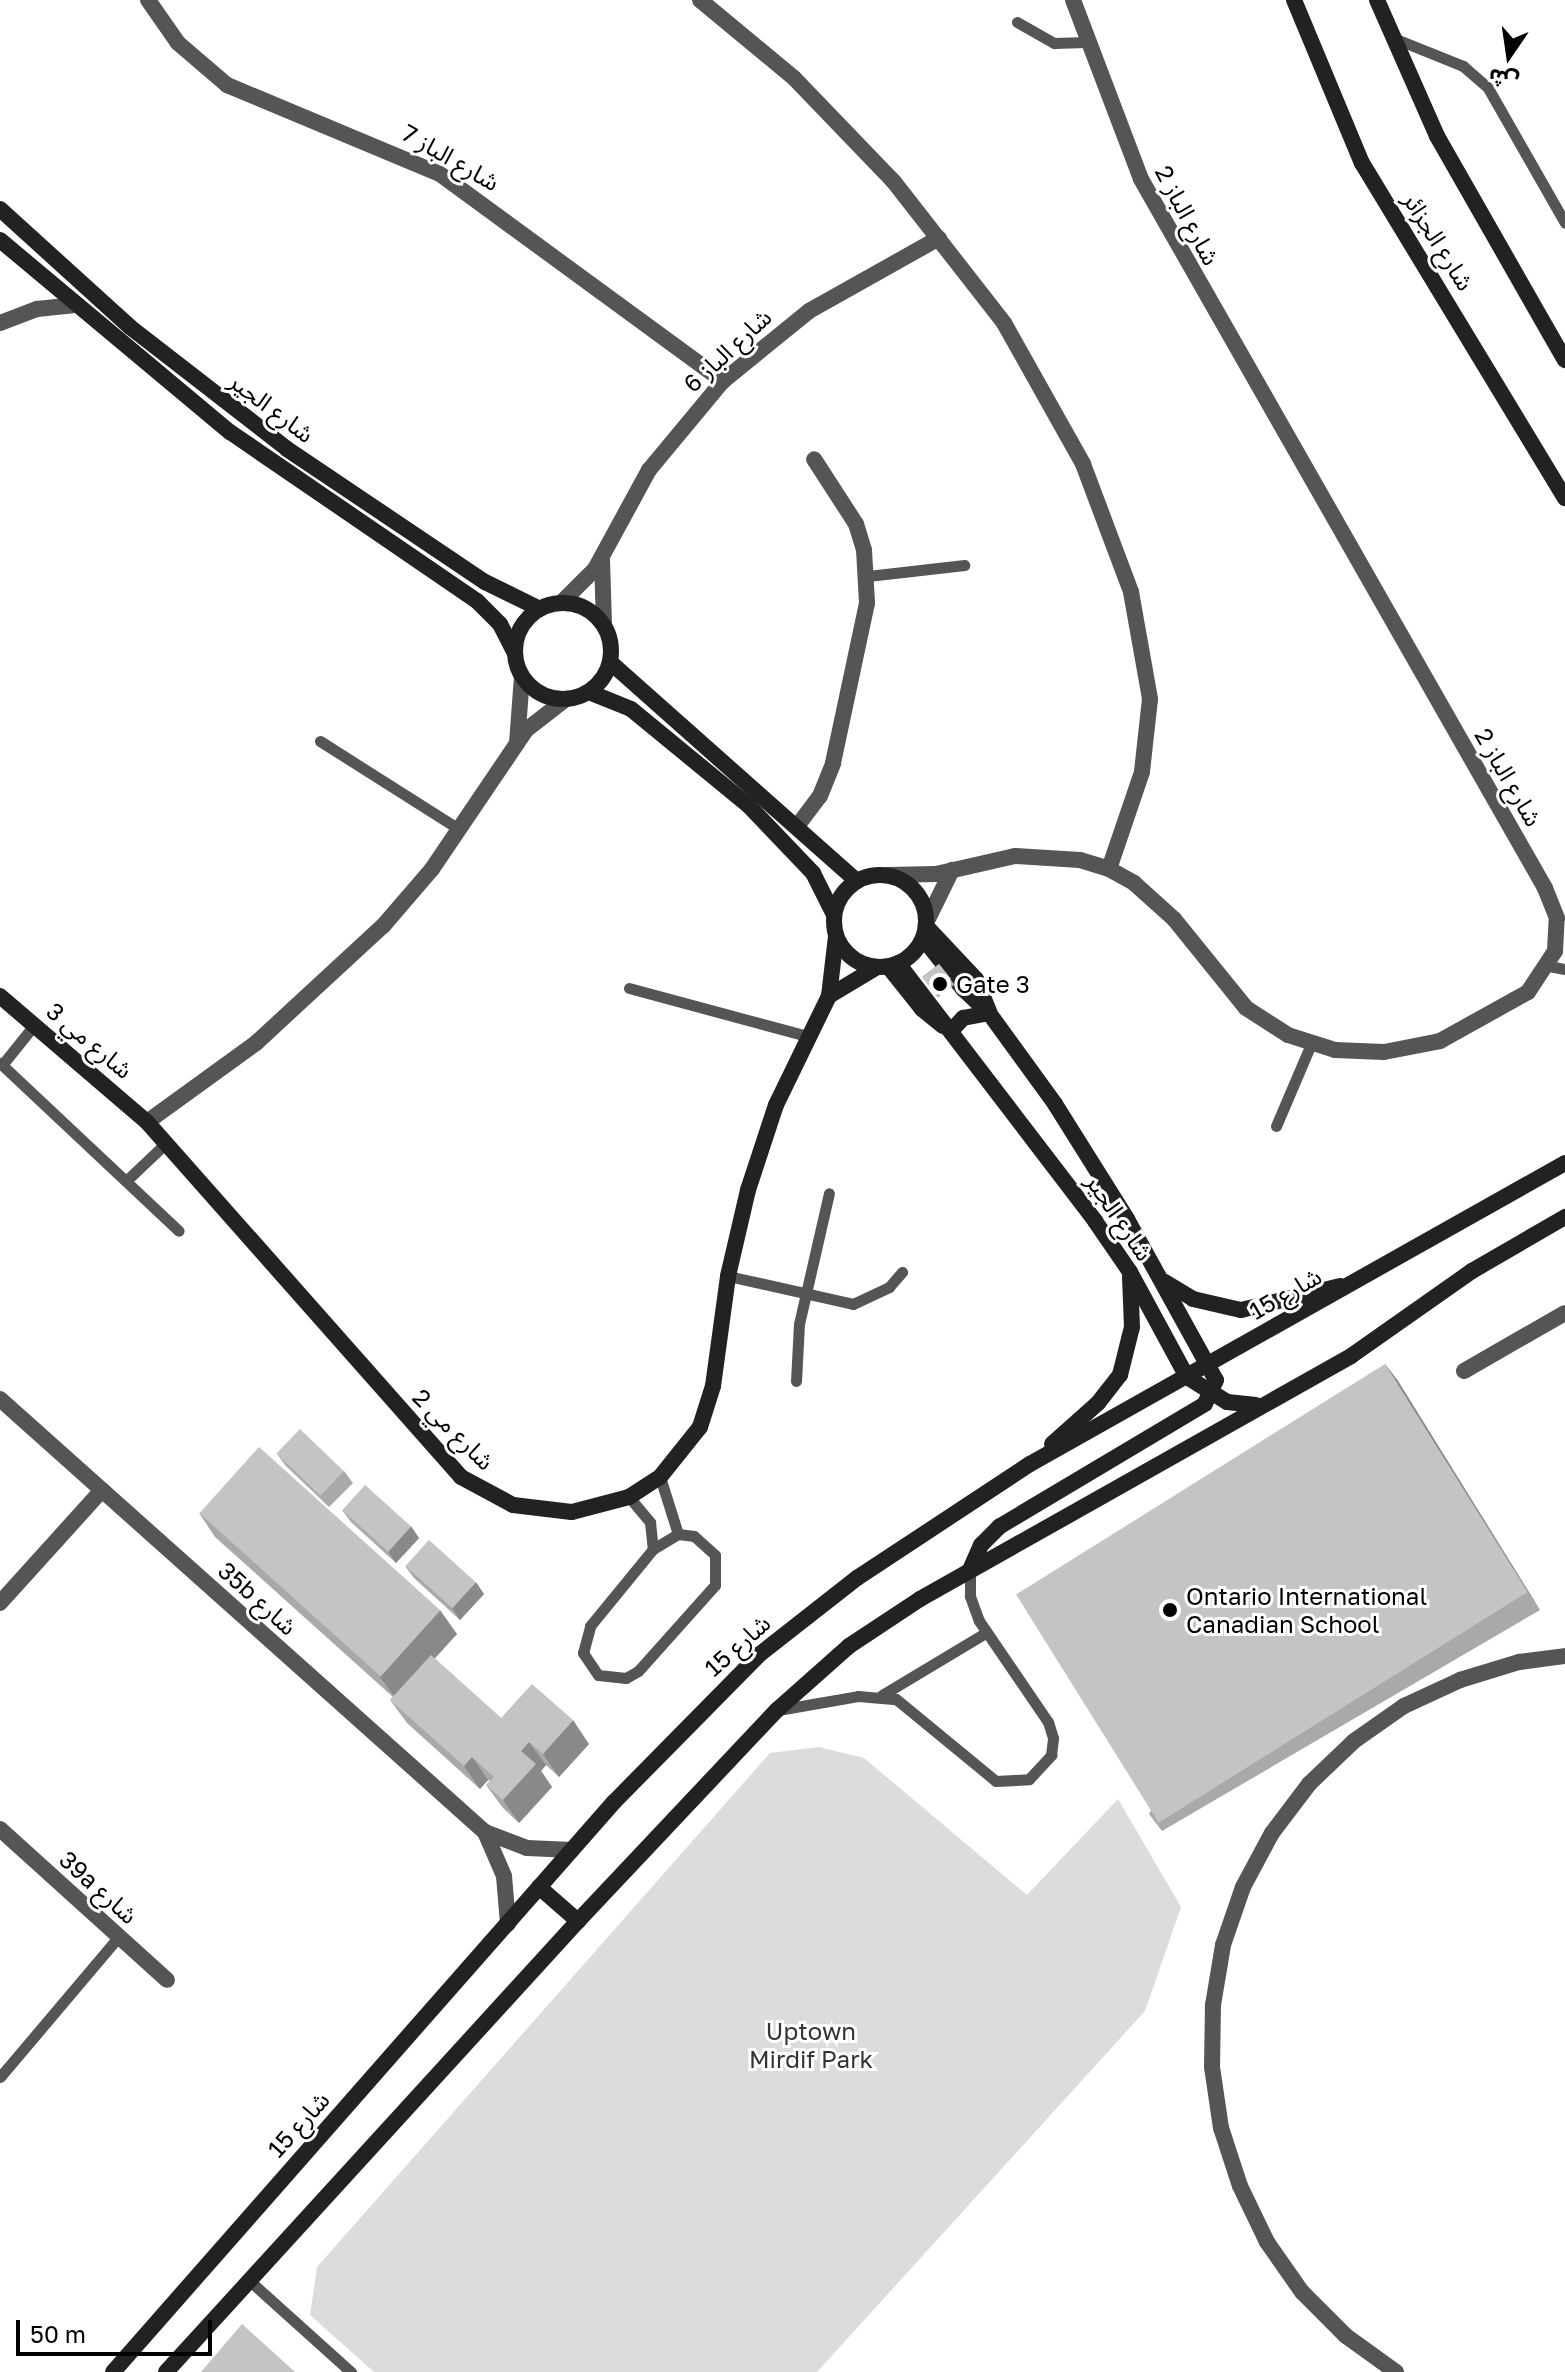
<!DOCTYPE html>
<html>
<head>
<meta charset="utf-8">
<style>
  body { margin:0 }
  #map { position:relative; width:1565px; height:2372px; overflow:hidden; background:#fff; font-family:"Golos Text","Noto Sans Arabic",sans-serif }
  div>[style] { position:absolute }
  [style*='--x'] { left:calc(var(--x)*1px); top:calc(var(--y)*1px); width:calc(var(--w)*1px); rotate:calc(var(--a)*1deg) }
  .green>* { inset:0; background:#dcdcdc }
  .lane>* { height:11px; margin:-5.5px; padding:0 5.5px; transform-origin:5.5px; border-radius:5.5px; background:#555 }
  .street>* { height:16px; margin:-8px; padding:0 8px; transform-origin:8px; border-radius:8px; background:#555 }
  .secondary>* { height:16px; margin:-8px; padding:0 8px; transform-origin:8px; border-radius:8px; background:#222 }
  .secondary>.ring { margin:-8px; padding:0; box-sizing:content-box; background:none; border:16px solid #222; border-radius:50% }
  .wall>* { inset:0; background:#a9a9a9; transform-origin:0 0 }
  .shaded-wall>* { inset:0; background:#898989 }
  .building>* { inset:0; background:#c4c4c4; transform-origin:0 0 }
  .dots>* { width:22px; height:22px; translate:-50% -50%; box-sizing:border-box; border:4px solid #fff; border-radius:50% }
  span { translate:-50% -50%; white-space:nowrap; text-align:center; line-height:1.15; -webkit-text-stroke:6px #fff; paint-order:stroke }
  .street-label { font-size:24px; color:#000 }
  .poi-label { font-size:24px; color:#000 }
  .left { translate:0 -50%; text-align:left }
  .park-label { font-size:24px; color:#333 }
  .north { position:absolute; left:1469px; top:16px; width:80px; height:80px; -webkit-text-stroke:6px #fff; paint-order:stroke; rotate:193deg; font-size:22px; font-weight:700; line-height:32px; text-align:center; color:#000 }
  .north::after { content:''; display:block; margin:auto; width:28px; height:36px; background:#000; clip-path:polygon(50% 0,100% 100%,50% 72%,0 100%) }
  .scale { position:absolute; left:16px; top:2320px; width:196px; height:36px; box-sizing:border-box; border:4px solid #000; border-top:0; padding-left:10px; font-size:24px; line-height:28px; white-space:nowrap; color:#000; -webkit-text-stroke:6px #fff; paint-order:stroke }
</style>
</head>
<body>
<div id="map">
  <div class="green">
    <div style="clip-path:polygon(819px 1747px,864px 1758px,1027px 1895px,1118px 1799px,1181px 1907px,1145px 2011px,817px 2372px,374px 2372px,310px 2315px,317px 2267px,770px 1753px)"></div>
  </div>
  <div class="lane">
    <div style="--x:1017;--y:22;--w:43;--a:29.6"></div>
    <div style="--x:1054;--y:43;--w:32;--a:-2"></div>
    <div style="--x:1391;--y:37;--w:78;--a:21.9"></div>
    <div style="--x:1463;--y:66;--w:33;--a:41"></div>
    <div style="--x:1488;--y:88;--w:155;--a:60.3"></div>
    <div style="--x:868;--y:576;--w:97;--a:-6.5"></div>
    <div style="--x:320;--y:741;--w:166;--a:32.4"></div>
    <div style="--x:1549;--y:966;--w:16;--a:11"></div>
    <div style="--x:629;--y:988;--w:184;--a:15.1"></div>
    <div style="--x:0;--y:1063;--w:245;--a:43.2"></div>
    <div style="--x:2;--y:1065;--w:53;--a:-51.2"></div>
    <div style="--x:1276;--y:1126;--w:89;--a:-66.9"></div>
    <div style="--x:128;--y:1179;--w:52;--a:-43.5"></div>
    <div style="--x:728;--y:1276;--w:128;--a:12.6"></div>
    <div style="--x:853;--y:1304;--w:40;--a:-25"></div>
    <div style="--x:889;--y:1287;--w:20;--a:-49"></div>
    <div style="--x:796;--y:1381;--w:57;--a:-87"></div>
    <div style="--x:799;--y:1324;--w:134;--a:-77.1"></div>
    <div style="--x:660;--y:1477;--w:60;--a:72.5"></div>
    <div style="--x:629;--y:1497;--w:33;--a:50"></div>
    <div style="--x:650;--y:1522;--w:27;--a:84"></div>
    <div style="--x:678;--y:1534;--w:16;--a:7"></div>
    <div style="--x:694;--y:1536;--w:28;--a:42"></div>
    <div style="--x:715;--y:1555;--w:30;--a:90"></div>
    <div style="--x:715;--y:1585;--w:115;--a:131.8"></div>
    <div style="--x:638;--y:1671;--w:14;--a:150"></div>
    <div style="--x:626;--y:1678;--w:28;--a:-174"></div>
    <div style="--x:598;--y:1675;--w:27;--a:-124"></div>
    <div style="--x:583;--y:1653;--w:28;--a:-75"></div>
    <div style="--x:590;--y:1626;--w:99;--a:-50.7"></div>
    <div style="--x:653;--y:1549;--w:29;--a:-31"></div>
    <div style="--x:882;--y:1695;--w:122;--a:-31"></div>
    <div style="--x:778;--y:1710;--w:81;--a:-9.9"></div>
    <div style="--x:858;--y:1696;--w:38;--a:5"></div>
    <div style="--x:896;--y:1699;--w:129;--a:39.4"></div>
    <div style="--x:996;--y:1781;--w:33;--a:-3"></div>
    <div style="--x:1029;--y:1779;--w:33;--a:-47"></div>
    <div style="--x:1051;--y:1755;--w:17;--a:-83"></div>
    <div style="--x:1053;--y:1738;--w:17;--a:-107"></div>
    <div style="--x:1048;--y:1722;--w:122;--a:-124.3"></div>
    <div style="--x:979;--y:1621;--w:27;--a:-110"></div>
    <div style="--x:970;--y:1596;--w:26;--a:-90"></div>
    <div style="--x:0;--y:2077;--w:185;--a:-49.8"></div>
    <div style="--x:251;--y:2282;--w:135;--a:42"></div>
  </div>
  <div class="street">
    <div style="--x:148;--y:0;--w:52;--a:55.1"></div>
    <div style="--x:178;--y:43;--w:65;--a:40.6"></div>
    <div style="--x:227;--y:85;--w:231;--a:22.7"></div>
    <div style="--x:440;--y:174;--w:351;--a:36.2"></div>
    <div style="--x:700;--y:0;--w:122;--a:39.7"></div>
    <div style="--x:794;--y:78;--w:144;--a:46.1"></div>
    <div style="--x:894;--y:182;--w:179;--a:52"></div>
    <div style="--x:1004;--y:323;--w:162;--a:60.7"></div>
    <div style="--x:1083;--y:464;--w:137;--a:69.4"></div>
    <div style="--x:1131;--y:592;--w:109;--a:79.9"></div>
    <div style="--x:1150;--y:699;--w:73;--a:96.3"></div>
    <div style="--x:1142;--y:772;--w:102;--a:108.8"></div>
    <div style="--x:0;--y:323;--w:40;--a:-21"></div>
    <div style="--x:37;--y:309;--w:36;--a:-6"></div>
    <div style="--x:602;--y:560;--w:65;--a:88.2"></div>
    <div style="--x:561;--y:603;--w:48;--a:-45"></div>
    <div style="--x:595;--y:569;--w:113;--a:-61.4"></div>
    <div style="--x:649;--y:470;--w:116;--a:-50.3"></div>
    <div style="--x:723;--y:381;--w:111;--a:-39.1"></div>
    <div style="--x:809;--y:311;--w:149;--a:-29.3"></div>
    <div style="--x:517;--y:743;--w:67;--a:-85.7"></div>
    <div style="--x:798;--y:825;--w:36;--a:-53"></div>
    <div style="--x:820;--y:796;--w:35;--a:-68"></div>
    <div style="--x:833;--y:763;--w:164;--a:-78"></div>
    <div style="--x:867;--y:603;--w:53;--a:-93.2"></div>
    <div style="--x:864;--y:550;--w:27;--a:-107"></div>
    <div style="--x:856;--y:524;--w:77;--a:-122.9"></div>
    <div style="--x:888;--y:875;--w:48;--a:-1.2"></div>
    <div style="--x:936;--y:874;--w:81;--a:-12.8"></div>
    <div style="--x:1015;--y:856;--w:65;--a:3.5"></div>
    <div style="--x:1080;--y:860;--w:30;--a:17"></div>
    <div style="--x:1109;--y:869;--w:29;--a:29"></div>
    <div style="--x:1134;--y:883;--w:54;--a:42"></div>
    <div style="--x:1174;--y:919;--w:114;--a:51"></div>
    <div style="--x:1246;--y:1008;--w:50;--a:32.7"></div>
    <div style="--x:1288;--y:1035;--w:49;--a:17.7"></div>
    <div style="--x:1335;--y:1050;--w:49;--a:2.3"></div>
    <div style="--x:1384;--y:1052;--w:57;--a:-11.1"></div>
    <div style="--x:1440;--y:1041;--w:101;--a:-29.1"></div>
    <div style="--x:1528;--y:992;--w:49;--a:-56.6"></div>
    <div style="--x:1555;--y:951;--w:33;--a:-87"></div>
    <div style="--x:1557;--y:918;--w:32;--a:-112"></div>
    <div style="--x:1545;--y:888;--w:816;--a:-119.68"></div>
    <div style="--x:1141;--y:179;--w:191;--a:-110.8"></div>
    <div style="--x:927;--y:921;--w:57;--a:-63.9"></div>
    <div style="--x:147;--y:1122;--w:135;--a:-35.9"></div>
    <div style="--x:256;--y:1043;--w:173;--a:-42.7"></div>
    <div style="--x:383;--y:926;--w:75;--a:-49.3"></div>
    <div style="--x:432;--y:869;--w:168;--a:-55.9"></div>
    <div style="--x:526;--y:730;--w:51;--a:-37.8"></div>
    <div style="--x:1464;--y:1371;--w:116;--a:-29.9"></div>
    <div style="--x:0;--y:1399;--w:650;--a:41.76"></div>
    <div style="--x:485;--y:1832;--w:45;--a:20.9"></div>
    <div style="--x:527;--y:1848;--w:45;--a:2.5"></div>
    <div style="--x:0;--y:1603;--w:152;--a:-47.9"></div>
    <div style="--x:0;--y:1829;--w:225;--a:42.1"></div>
    <div style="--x:485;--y:1832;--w:48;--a:66.6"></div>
    <div style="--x:504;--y:1876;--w:48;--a:85.2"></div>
    <div style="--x:1396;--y:2372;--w:62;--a:-144.2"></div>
    <div style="--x:1346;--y:2336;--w:62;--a:-135"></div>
    <div style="--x:1302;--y:2292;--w:61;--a:-125"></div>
    <div style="--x:1267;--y:2242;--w:62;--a:-115.7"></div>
    <div style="--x:1240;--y:2186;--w:61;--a:-108.1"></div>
    <div style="--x:1221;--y:2128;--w:62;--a:-98.4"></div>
    <div style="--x:1212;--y:2067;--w:62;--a:-89.1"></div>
    <div style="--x:1213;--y:2005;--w:61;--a:-80.5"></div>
    <div style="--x:1223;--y:1945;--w:61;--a:-71"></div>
    <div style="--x:1243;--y:1887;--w:61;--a:-61.8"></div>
    <div style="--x:1272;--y:1833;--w:61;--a:-52.9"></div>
    <div style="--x:1309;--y:1784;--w:62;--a:-43.7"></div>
    <div style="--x:1354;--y:1741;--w:61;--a:-35"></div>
    <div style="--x:1404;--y:1706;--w:62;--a:-24.9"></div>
    <div style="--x:1460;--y:1680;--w:62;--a:-17"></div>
    <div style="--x:1519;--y:1662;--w:46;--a:-7.4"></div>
  </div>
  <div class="secondary">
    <div style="--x:1294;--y:0;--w:177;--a:67.4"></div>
    <div style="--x:1362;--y:163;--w:392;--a:58.8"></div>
    <div style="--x:1377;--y:0;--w:149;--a:66.2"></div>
    <div style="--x:1437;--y:136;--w:258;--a:60.3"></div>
    <div style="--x:0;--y:209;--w:176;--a:42.2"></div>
    <div style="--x:130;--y:327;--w:199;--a:37.8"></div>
    <div style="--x:287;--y:449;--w:239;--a:33.9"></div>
    <div style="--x:485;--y:582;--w:61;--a:26.1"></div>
    <div style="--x:0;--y:240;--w:300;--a:39.9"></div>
    <div style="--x:230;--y:432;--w:299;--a:34.4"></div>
    <div style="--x:477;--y:601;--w:33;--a:45"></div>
    <div style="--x:500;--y:624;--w:33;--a:63"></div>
    <div class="ring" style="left:515px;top:603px;width:80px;height:80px"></div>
    <div style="--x:610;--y:662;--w:330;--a:41.6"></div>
    <div style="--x:589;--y:692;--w:45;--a:22"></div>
    <div style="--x:631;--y:709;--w:153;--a:39.4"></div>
    <div style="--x:749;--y:806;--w:93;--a:46.3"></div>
    <div style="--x:813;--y:873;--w:47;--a:63.4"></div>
    <div class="ring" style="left:834px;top:875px;width:76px;height:76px"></div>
    <div style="--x:926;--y:926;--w:73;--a:46.7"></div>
    <div style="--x:976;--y:979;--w:35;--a:68"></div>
    <div style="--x:923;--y:938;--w:65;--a:51.9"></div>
    <div style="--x:963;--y:989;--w:35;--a:43"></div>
    <div style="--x:989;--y:1013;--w:112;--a:54"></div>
    <div style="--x:1055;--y:1104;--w:136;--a:57.9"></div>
    <div style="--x:1127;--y:1219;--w:184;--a:61.1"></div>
    <div style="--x:1216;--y:1380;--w:26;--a:115"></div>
    <div style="--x:1205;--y:1404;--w:239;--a:149.2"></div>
    <div style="--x:1000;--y:1526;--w:27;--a:135"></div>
    <div style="--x:981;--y:1545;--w:27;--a:114"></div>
    <div style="--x:898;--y:963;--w:325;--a:52.6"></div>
    <div style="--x:1095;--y:1221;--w:62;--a:55.5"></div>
    <div style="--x:1130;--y:1272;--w:119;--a:61.5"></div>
    <div style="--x:1187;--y:1377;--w:47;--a:32"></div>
    <div style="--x:1227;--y:1402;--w:29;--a:6"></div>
    <div style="--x:891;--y:970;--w:50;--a:51.5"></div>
    <div style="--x:922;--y:1009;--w:27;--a:39"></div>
    <div style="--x:0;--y:996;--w:194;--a:40.6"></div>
    <div style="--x:147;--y:1122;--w:474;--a:48.5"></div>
    <div style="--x:461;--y:1477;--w:59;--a:28.3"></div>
    <div style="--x:513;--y:1505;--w:59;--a:6.8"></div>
    <div style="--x:572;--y:1512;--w:59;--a:-14.7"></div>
    <div style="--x:629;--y:1497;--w:37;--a:-33"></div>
    <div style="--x:660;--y:1477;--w:64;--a:-51.3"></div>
    <div style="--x:700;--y:1427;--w:43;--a:-72.4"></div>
    <div style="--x:713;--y:1386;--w:111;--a:-82.2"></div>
    <div style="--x:728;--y:1276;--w:88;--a:-76.9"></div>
    <div style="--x:748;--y:1190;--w:89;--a:-71.8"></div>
    <div style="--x:776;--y:1105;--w:121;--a:-64.1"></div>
    <div style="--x:829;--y:996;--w:60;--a:-83.3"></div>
    <div style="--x:829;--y:996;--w:56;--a:-31.1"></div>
    <div style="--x:951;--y:1031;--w:18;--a:-47"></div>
    <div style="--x:963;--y:1018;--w:26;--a:-11"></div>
    <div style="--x:1165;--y:1282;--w:33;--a:31"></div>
    <div style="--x:1193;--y:1299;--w:49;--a:12.9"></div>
    <div style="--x:1241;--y:1310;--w:102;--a:-13.6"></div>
    <div style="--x:1052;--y:1444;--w:62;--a:-41.7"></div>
    <div style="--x:1098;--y:1403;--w:36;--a:-52"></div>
    <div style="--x:1120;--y:1375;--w:49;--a:-76"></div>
    <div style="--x:1132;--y:1327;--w:50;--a:-92.3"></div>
    <div style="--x:539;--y:1887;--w:52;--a:41.1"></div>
    <div style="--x:113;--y:2372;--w:759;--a:-48.69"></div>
    <div style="--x:614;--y:1802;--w:208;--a:-45.4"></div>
    <div style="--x:760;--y:1654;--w:123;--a:-38.1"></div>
    <div style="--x:857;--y:1578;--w:207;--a:-33.4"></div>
    <div style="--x:1030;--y:1464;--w:614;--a:-29.36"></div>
    <div style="--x:166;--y:2372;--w:611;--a:-47.59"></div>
    <div style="--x:578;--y:1921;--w:290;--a:-46.7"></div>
    <div style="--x:777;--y:1710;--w:96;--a:-41.6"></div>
    <div style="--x:849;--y:1646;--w:85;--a:-33.5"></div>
    <div style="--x:920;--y:1599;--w:495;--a:-29.4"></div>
    <div style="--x:1351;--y:1356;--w:148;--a:-35.1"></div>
    <div style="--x:1472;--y:1271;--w:108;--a:-30.1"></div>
  </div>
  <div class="wall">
    <div style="left:939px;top:964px;width:26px;height:21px;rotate:53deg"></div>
    <div style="clip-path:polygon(1385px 1364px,1398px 1381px,1540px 1610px,1162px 1831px,1149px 1814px)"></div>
    <div style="clip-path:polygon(277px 1454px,344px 1471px,353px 1483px,329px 1507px,286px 1466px)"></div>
    <div style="clip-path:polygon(342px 1510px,419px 1538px,396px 1563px,351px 1522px)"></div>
    <div style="clip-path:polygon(199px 1513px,457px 1634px,434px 1658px,501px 1718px,589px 1744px,559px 1777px,546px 1765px,541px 1771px,552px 1787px,519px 1823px,503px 1808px,486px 1785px,490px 1781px,488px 1780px,480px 1789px,407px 1723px,390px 1700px,393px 1697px,215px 1537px)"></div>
    <div style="clip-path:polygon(405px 1566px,484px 1594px,460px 1620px,414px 1578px)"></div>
  </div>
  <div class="shaded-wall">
    <div style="clip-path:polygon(1385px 1364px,1398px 1381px,1540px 1610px,1528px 1592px)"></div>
    <div style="clip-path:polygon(411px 1526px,419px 1538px,396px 1563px,388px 1551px)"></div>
    <div style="clip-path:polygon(476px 1582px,484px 1594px,460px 1620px,452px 1608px)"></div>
    <div style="clip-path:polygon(440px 1610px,457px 1634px,397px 1700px,380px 1677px)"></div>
    <div style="clip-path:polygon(573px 1720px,589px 1744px,559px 1777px,543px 1754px)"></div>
    <div style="clip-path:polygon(529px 1742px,546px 1765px,541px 1771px,552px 1787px,519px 1823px,503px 1800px,521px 1751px)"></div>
    <div style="clip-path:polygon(472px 1757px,488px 1780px,480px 1789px,464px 1766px)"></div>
  </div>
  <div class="building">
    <div style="left:939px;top:964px;width:19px;height:21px;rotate:51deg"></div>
    <div style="left:1385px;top:1364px;width:269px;height:435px;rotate:58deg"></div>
    <div style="left:300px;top:1429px;width:61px;height:34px;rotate:44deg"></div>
    <div style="left:259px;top:1447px;width:244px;height:89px;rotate:42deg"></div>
    <div style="left:365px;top:1485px;width:62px;height:34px;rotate:42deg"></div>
    <div style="left:429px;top:1540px;width:63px;height:35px;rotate:42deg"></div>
    <div style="clip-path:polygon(431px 1655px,501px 1718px,532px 1684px,573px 1720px,543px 1754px,529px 1742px,521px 1751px,536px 1764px,503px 1800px,486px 1785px,494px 1777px,472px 1757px,464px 1766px,390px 1700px)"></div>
    <div style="clip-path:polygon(242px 2324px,295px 2372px,201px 2372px)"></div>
  </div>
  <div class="dots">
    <div style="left:940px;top:984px;background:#000"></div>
    <div style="left:1170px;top:1610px;background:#000"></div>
  </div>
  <div class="street-label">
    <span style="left:451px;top:157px;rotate:30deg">شارع الباز 7</span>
    <span style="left:1188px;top:215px;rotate:62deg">شارع الباز 2</span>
    <span style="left:1439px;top:241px;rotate:58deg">شارع الجزائر</span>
    <span style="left:727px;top:350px;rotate:-43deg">شارع الباز 6</span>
    <span style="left:272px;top:407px;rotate:37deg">شارع الجير</span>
    <span style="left:1509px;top:777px;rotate:60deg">شارع الباز 2</span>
    <span style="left:90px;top:1040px;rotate:40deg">شارع مي 3</span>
    <span style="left:1120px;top:1217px;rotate:56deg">شارع الجير</span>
    <span style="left:1285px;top:1293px;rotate:-30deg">شارع 15</span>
    <span style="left:454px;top:1429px;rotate:45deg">شارع مي 2</span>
    <span style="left:258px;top:1598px;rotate:42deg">35b شارع</span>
    <span style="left:737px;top:1645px;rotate:-42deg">شارع 15</span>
    <span style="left:99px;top:1887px;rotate:42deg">39a شارع</span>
    <span style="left:298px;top:2124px;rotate:-48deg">شارع 15</span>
  </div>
  <div class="poi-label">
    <span class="left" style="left:956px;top:984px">Gate 3</span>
    <span class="left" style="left:1186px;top:1610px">Ontario International<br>Canadian School</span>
  </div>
  <div class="park-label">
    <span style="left:811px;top:2045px">Uptown<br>Mirdif Park</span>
  </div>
  <div class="north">ش</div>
  <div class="scale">50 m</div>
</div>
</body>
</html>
